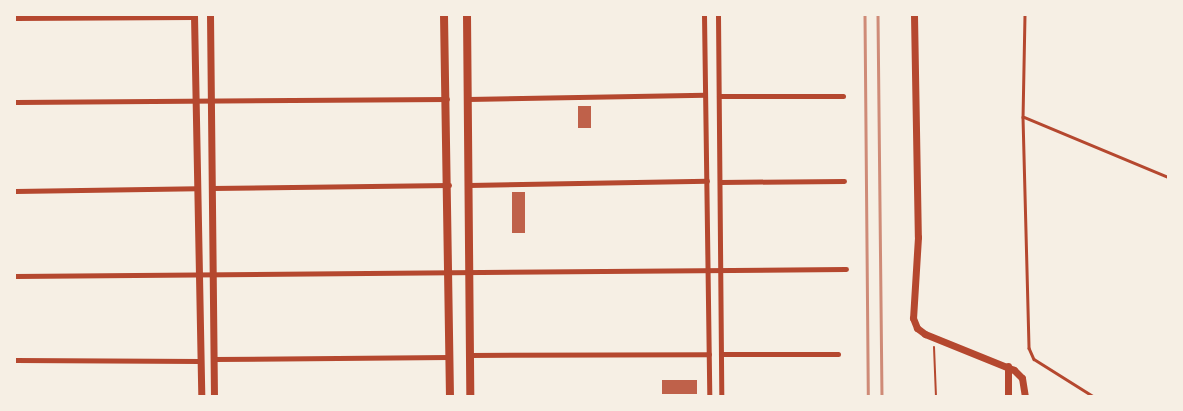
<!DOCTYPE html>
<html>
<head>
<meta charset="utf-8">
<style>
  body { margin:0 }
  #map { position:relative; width:1183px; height:411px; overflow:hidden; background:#f6efe4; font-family:"Fira Sans Condensed",sans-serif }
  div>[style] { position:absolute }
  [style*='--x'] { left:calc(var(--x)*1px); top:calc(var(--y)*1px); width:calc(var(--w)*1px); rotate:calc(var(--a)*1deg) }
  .building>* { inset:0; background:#bf614a; transform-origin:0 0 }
  .path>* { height:2px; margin:-1px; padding:0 1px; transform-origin:1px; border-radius:1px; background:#b5482f }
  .service>* { height:2.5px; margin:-1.25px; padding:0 1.25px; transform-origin:1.25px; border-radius:1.25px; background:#b5482f }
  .minor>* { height:5px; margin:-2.5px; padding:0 2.5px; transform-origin:2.5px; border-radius:2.5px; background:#b5482f }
  .tertiary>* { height:7px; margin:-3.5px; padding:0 3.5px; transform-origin:3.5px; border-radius:3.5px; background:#b5482f }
  .secondary>* { height:8px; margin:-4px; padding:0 4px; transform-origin:4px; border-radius:4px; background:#b5482f }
  .rail>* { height:2.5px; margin:-1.25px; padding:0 1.25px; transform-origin:1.25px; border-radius:1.25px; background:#cf8b77 }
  span { translate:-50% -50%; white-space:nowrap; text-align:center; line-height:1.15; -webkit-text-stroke:4.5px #f6efe4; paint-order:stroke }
  .frame { position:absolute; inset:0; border:16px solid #f6efe4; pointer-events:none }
</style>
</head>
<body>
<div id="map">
  <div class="building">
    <div style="left:578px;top:106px;width:13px;height:22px"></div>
    <div style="left:512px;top:192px;width:13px;height:41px"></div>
    <div style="left:697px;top:380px;width:14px;height:35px;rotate:90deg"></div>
  </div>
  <div class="path">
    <div style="--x:934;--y:347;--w:49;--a:87.7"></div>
  </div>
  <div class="service">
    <div style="--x:1025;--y:15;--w:102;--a:91.1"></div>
    <div style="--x:1023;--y:117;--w:231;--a:88.5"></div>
    <div style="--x:1029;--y:348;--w:12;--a:66"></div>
    <div style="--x:1034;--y:359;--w:70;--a:32.1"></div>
    <div style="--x:1024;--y:117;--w:156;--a:22.6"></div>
  </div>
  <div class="minor">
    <div style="--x:704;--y:15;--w:381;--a:89.2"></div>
    <div style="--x:718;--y:15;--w:381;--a:89.5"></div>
    <div style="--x:15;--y:18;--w:179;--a:-0.3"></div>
    <div style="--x:719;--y:96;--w:124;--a:0"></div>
    <div style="--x:468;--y:99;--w:237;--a:-1"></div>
    <div style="--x:15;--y:102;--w:432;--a:-0.4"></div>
    <div style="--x:720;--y:182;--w:124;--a:-0.5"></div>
    <div style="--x:469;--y:185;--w:238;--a:-1"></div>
    <div style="--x:212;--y:188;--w:237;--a:-0.7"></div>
    <div style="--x:15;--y:191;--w:182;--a:-0.9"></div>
    <div style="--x:15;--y:276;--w:831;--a:-0.48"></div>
    <div style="--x:721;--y:354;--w:117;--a:0"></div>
    <div style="--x:470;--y:355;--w:239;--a:-0.2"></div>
    <div style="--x:213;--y:359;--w:236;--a:-0.5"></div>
    <div style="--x:15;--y:360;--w:185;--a:0.3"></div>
  </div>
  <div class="tertiary">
    <div style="--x:194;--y:15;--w:381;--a:88.9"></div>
    <div style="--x:210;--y:15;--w:381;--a:89.4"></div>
    <div style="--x:914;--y:15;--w:222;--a:89"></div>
    <div style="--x:918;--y:237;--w:81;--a:93.5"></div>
    <div style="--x:913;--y:318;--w:11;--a:68"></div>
    <div style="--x:917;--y:328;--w:10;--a:37"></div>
    <div style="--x:925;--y:334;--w:96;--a:22"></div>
    <div style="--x:1014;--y:370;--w:11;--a:45"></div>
    <div style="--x:1022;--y:378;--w:18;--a:81"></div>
    <div style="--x:1008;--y:366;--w:30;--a:90"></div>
  </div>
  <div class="secondary">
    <div style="--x:444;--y:15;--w:381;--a:89.1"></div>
    <div style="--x:467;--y:15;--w:381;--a:89.5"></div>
  </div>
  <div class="rail">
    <div style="--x:865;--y:15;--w:381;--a:89.5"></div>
    <div style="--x:878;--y:15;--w:381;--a:89.4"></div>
  </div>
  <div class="frame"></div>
</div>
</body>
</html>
